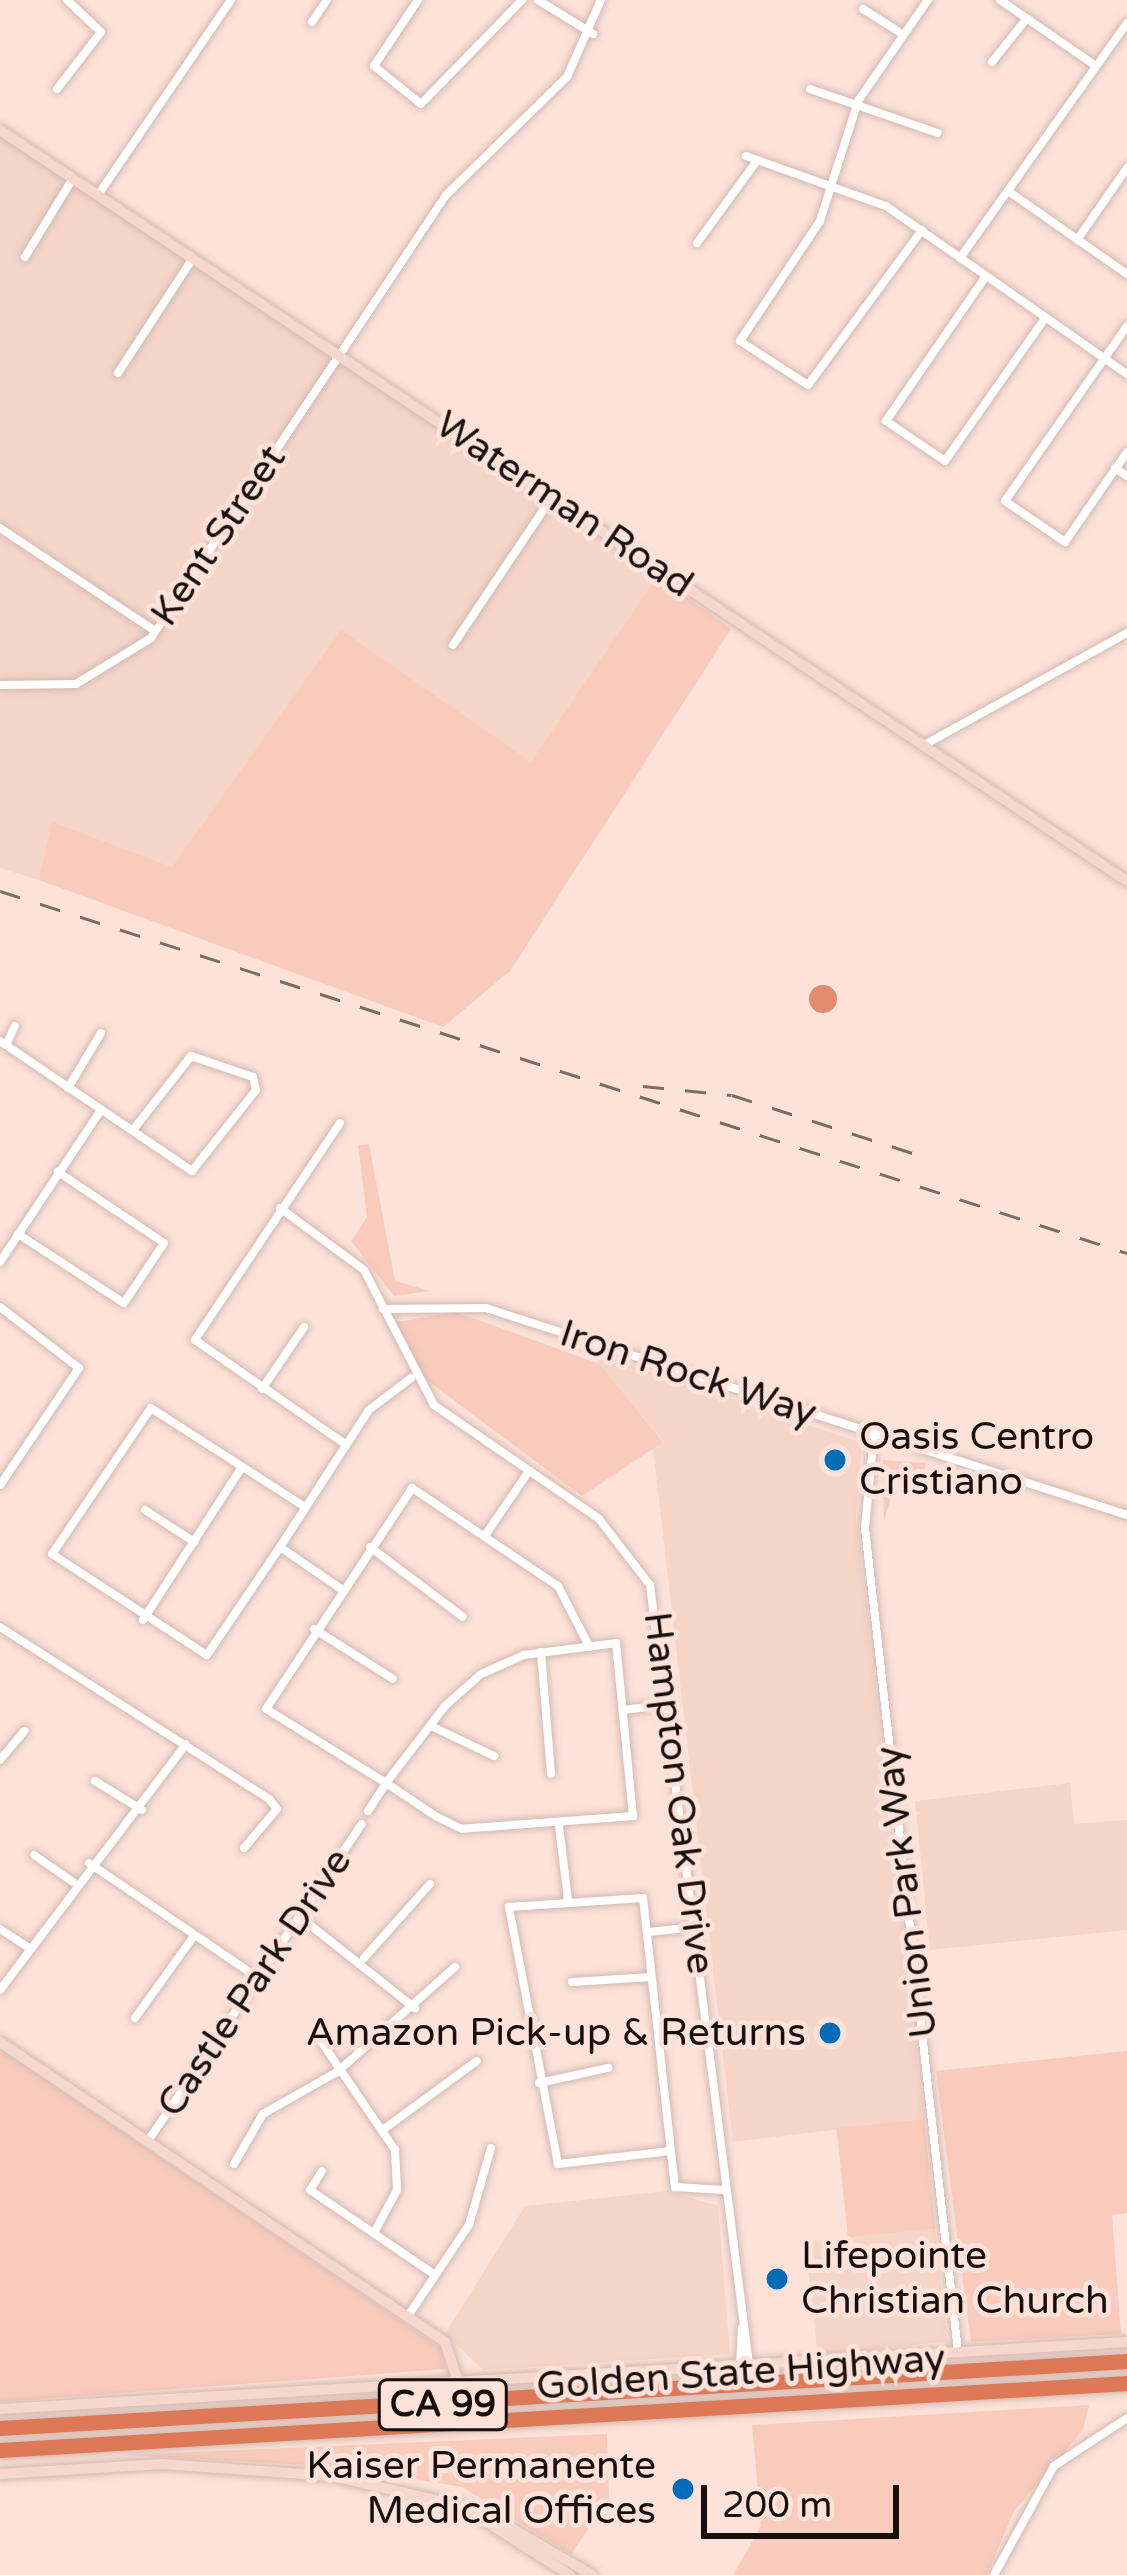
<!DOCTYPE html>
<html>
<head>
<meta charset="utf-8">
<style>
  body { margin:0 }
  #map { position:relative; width:1127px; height:2575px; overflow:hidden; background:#fce2d9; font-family:"Varela Round",sans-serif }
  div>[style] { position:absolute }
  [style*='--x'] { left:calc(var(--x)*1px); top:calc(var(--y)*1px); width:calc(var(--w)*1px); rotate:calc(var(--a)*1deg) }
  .built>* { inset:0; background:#f6d5c9; transform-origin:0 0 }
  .green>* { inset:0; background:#f9cbbc; transform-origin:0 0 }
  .water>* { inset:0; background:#e38b6e }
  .round { border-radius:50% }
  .roads { filter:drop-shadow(0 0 3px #d3bab2) drop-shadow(0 0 3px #d3bab2) }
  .street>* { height:8px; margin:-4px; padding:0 4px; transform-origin:4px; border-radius:4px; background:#fff }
  .secondary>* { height:10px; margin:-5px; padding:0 5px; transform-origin:5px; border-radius:5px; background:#f5d7cd }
  .highway>* { height:15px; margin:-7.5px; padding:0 7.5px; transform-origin:7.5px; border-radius:7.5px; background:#dd7957 }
  .rail>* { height:3px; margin-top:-1.5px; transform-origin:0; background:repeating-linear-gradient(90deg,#7b6c66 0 21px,transparent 0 42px) }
  .dots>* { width:33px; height:33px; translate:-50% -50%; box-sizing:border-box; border:6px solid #fce2d9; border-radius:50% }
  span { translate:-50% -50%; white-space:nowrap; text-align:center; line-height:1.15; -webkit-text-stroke:10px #fce2d9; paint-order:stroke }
  .shield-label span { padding:3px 9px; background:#fce2d9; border:3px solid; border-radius:9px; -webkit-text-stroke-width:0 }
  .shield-label { font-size:36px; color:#170f0c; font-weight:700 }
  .street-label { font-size:39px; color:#170f0c }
  .poi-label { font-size:39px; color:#170f0c }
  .left { translate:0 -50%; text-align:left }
  .right { translate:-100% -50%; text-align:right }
  .scale { position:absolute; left:701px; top:2485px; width:198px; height:54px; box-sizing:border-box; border:6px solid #170f0c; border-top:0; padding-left:15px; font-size:36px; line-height:42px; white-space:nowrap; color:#170f0c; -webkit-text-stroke:9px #fce2d9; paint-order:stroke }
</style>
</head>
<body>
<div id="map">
  <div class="built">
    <div style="clip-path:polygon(0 130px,661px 570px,531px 763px,341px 631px,172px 868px,53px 823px,39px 880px,0 868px)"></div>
    <div style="clip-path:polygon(567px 1344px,862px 1443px,856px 1518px,924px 2119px,733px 2142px,653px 1448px,663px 1441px,600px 1364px)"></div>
    <div style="clip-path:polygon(1070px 1783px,1074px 1824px,1127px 1820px,1127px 1930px,930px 1950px,915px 1801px)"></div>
    <div style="clip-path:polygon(667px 2191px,718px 2206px,730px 2354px,483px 2370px,445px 2334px,525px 2206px)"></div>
    <div style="left:935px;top:2228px;width:114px;height:130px;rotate:84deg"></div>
  </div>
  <div class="green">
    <div style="clip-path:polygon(657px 576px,731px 629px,510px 971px,443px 1027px,39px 880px,52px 822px,172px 867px,341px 630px,531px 762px)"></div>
    <div style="clip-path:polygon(369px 1144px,395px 1281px,430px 1291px,394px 1296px,351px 1241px,367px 1217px,358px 1145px)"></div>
    <div style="clip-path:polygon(456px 1312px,600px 1364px,663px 1442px,582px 1496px,424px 1378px,397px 1322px)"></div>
    <div style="clip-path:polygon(883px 1460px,926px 1463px,922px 1483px,897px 1476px,884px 1522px)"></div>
    <div style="clip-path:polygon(0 2049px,441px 2348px,446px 2369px,0 2402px)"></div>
    <div style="clip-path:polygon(1127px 2051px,1127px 2213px,1112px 2215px,1121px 2334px,971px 2342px,936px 2071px)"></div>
    <div style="left:924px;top:2119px;width:110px;height:88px;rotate:84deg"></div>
    <div style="clip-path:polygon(1089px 2405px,1083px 2430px,1014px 2511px,987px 2575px,733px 2575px,761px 2526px,752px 2425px)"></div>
    <div style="clip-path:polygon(607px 2434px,609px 2498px,571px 2554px,462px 2487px,343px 2467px,125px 2455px)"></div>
  </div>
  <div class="water">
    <div class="round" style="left:809px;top:985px;width:28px;height:28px"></div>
  </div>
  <div class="roads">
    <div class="street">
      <div style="--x:418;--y:0;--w:79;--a:123.7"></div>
      <div style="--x:374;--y:66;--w:60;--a:39"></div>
      <div style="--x:421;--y:104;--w:145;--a:-45.8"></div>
      <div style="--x:538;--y:0;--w:65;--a:31.7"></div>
      <div style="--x:1000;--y:0;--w:116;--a:34.5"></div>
      <div style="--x:863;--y:9;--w:45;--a:32.3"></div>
      <div style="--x:312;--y:22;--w:27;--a:-56"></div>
      <div style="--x:992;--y:62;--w:56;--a:-51.5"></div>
      <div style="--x:57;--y:89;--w:72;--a:-52.3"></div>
      <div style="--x:101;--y:32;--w:47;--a:-136.7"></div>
      <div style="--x:810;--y:89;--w:135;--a:19"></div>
      <div style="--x:746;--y:156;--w:149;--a:19.7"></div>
      <div style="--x:886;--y:206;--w:294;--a:34.9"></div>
      <div style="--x:1008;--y:191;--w:145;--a:34.9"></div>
      <div style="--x:98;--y:195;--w:236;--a:-55.7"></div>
      <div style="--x:922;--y:230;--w:192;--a:126.3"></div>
      <div style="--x:808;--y:385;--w:81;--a:-147.1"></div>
      <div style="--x:740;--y:341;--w:144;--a:-56.3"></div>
      <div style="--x:820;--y:221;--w:126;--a:-72.4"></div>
      <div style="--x:858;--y:101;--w:123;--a:-55.3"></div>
      <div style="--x:1077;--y:240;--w:88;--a:-55.2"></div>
      <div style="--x:697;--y:243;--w:100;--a:-53.9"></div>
      <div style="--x:25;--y:257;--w:92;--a:-58.7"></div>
      <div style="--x:960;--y:258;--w:288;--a:-54.6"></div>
      <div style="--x:986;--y:276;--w:176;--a:124.6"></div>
      <div style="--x:886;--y:421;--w:71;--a:34.1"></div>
      <div style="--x:945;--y:461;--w:174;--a:-55"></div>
      <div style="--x:1127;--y:326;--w:213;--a:124.9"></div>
      <div style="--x:1005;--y:501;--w:73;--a:34.3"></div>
      <div style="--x:1065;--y:542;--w:109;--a:-55.4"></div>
      <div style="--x:118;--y:373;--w:137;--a:-56.9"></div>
      <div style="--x:1115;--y:468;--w:14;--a:34"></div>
      <div style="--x:0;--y:528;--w:186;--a:33.6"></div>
      <div style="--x:453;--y:645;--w:178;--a:-56.2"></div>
      <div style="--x:0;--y:685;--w:76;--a:-0.8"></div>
      <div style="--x:76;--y:684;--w:88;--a:-31.5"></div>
      <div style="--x:151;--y:638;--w:532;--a:-56.34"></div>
      <div style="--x:446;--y:195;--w:169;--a:-44.3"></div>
      <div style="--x:567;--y:77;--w:84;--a:-66.2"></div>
      <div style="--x:924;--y:745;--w:232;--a:-28.9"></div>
      <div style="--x:0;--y:1041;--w:232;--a:34.1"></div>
      <div style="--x:192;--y:1171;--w:103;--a:-51.7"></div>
      <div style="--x:256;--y:1090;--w:13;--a:-103"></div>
      <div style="--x:253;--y:1077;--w:65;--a:-161.3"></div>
      <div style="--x:191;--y:1056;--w:94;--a:128.1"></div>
      <div style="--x:6;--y:1045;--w:21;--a:-65"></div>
      <div style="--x:68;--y:1088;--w:64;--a:-59"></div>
      <div style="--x:340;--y:1123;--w:261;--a:123.8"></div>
      <div style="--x:195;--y:1340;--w:183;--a:34.7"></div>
      <div style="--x:280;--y:1208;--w:104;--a:36.4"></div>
      <div style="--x:364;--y:1270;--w:152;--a:62.6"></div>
      <div style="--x:434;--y:1405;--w:201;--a:34.6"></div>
      <div style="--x:599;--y:1519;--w:83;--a:52.3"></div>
      <div style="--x:650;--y:1585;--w:785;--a:82.76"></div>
      <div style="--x:18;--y:1234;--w:126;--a:33.1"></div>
      <div style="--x:124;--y:1303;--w:72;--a:-56.3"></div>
      <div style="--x:164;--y:1243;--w:128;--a:-146.2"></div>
      <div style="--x:0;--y:1262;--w:182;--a:-56.4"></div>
      <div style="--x:0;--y:1307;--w:100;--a:37.7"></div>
      <div style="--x:79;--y:1368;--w:141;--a:124"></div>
      <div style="--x:383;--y:1309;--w:103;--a:-0.6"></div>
      <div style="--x:486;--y:1308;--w:674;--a:17.9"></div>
      <div style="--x:262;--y:1389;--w:75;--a:-55.9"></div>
      <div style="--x:874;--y:1434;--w:94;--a:95.5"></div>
      <div style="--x:865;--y:1528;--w:829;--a:83.56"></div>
      <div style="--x:305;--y:1507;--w:183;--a:-147.3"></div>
      <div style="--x:151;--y:1408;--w:176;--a:124.1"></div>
      <div style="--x:52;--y:1554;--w:185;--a:33.1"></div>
      <div style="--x:207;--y:1655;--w:130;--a:-55.9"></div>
      <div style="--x:280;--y:1547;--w:163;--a:-57"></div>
      <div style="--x:369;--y:1410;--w:53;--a:-37.3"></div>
      <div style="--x:145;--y:1510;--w:59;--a:33.1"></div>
      <div style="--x:486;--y:1534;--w:76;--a:-55.7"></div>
      <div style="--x:280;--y:1547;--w:74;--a:34.5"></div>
      <div style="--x:370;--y:1547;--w:116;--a:37"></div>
      <div style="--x:143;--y:1620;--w:182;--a:-57.1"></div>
      <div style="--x:0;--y:1627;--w:321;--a:32.6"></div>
      <div style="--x:270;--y:1800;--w:11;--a:52"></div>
      <div style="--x:277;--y:1809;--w:51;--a:130.2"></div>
      <div style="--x:314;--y:1629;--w:93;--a:32.3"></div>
      <div style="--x:541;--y:1652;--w:122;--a:85.3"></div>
      <div style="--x:624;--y:1710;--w:46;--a:-7.4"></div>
      <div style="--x:431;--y:1726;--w:70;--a:25.5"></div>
      <div style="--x:0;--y:1760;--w:38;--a:-50"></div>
      <div style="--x:95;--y:1781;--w:55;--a:31.7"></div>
      <div style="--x:368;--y:1811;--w:33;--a:-57"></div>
      <div style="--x:386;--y:1783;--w:97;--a:-52.5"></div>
      <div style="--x:445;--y:1706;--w:48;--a:-41.6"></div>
      <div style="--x:481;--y:1674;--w:47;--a:-23.8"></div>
      <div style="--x:524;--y:1655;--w:93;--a:-7.4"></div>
      <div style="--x:616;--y:1643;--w:174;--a:84.4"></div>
      <div style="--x:633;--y:1816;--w:171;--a:175.7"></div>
      <div style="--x:462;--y:1829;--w:28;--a:-154"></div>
      <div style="--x:437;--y:1817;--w:61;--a:-146.3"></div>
      <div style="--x:386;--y:1783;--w:141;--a:-148.3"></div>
      <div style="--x:266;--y:1709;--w:265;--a:-56.5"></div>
      <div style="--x:412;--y:1488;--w:176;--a:33.9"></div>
      <div style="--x:558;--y:1586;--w:68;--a:62.7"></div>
      <div style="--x:559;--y:1826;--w:74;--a:83"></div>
      <div style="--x:34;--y:1855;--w:47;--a:34.7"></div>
      <div style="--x:89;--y:1863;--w:207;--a:34.2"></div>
      <div style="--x:300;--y:1917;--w:147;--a:38.4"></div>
      <div style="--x:0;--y:1929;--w:33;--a:33"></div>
      <div style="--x:649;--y:1932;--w:47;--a:-6.1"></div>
      <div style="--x:364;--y:1958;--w:99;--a:-48.3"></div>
      <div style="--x:572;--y:1982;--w:79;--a:-3.6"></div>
      <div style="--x:0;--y:1990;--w:308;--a:-52.9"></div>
      <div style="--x:135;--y:2018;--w:101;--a:-54.3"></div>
      <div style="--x:318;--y:2037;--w:137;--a:55.7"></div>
      <div style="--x:395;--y:2150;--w:40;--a:87.1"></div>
      <div style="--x:397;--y:2190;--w:49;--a:118.1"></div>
      <div style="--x:539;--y:2083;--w:71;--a:-12.3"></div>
      <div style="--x:384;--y:2129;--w:115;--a:-36.2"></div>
      <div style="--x:148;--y:2141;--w:382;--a:-56"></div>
      <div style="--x:671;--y:2151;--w:114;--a:173.4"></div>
      <div style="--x:558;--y:2164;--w:262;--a:-100.8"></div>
      <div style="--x:509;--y:1907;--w:134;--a:-3.8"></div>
      <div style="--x:643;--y:1898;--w:291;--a:83.7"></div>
      <div style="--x:675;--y:2187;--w:49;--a:3.5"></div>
      <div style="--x:234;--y:2164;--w:58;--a:-59.9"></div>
      <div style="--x:263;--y:2114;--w:85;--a:-29.6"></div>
      <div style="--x:337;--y:2072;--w:158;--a:-41.7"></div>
      <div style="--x:322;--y:2171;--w:22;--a:122"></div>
      <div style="--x:310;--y:2190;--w:151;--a:34.2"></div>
      <div style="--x:408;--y:2316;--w:110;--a:-56.2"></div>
      <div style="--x:469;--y:2225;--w:80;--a:-74.1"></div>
      <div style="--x:740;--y:2365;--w:37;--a:-87"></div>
      <div style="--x:994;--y:2575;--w:124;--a:-61.2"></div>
      <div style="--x:1054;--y:2466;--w:87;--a:-33.3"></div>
    </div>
    <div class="secondary">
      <div style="--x:0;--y:130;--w:1354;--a:33.68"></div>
      <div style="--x:0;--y:2042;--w:537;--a:33.99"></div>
      <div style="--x:445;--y:2342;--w:41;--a:71.6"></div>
      <div style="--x:0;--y:2409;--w:1129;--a:-3.4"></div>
      <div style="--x:0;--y:2474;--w:162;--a:-3.5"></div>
      <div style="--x:162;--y:2464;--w:171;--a:4"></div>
      <div style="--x:333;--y:2476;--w:153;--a:13.2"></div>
      <div style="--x:482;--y:2511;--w:127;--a:30.2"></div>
      <div style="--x:468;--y:2510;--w:121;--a:32.5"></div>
    </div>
    <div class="highway">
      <div style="--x:0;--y:2428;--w:1129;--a:-3.4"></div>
      <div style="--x:0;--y:2450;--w:1129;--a:-3.4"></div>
    </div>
  </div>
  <div class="rail">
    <div style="--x:0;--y:891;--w:1184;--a:17.81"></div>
    <div style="--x:643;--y:1086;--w:89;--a:5.8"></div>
    <div style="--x:732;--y:1095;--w:193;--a:17.8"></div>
  </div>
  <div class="dots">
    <div style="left:835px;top:1460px;background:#016cb7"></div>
    <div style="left:830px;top:2033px;background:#016cb7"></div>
    <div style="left:777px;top:2279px;background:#016cb7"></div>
    <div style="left:683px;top:2489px;background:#016cb7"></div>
  </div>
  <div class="shield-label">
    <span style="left:443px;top:2405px">CA 99</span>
  </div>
  <div class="street-label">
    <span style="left:564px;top:505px;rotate:34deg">Waterman Road</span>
    <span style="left:219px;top:536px;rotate:-56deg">Kent Street</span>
    <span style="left:688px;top:1374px;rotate:18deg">Iron Rock Way</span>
    <span style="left:678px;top:1793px;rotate:83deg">Hampton Oak Drive</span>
    <span style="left:907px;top:1892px;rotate:-97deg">Union Park Way</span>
    <span style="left:255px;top:1983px;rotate:-56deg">Castle Park Drive</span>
    <span style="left:741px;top:2373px;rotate:-4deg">Golden State Highway</span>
  </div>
  <div class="poi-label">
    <span class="left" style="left:859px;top:1460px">Oasis Centro<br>Cristiano</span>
    <span class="right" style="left:806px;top:2033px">Amazon Pick-up &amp; Returns</span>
    <span class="left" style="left:801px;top:2279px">Lifepointe<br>Christian Church</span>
    <span class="right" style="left:656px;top:2489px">Kaiser Permanente<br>Medical Offices</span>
  </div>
  <div class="scale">200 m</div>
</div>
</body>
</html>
